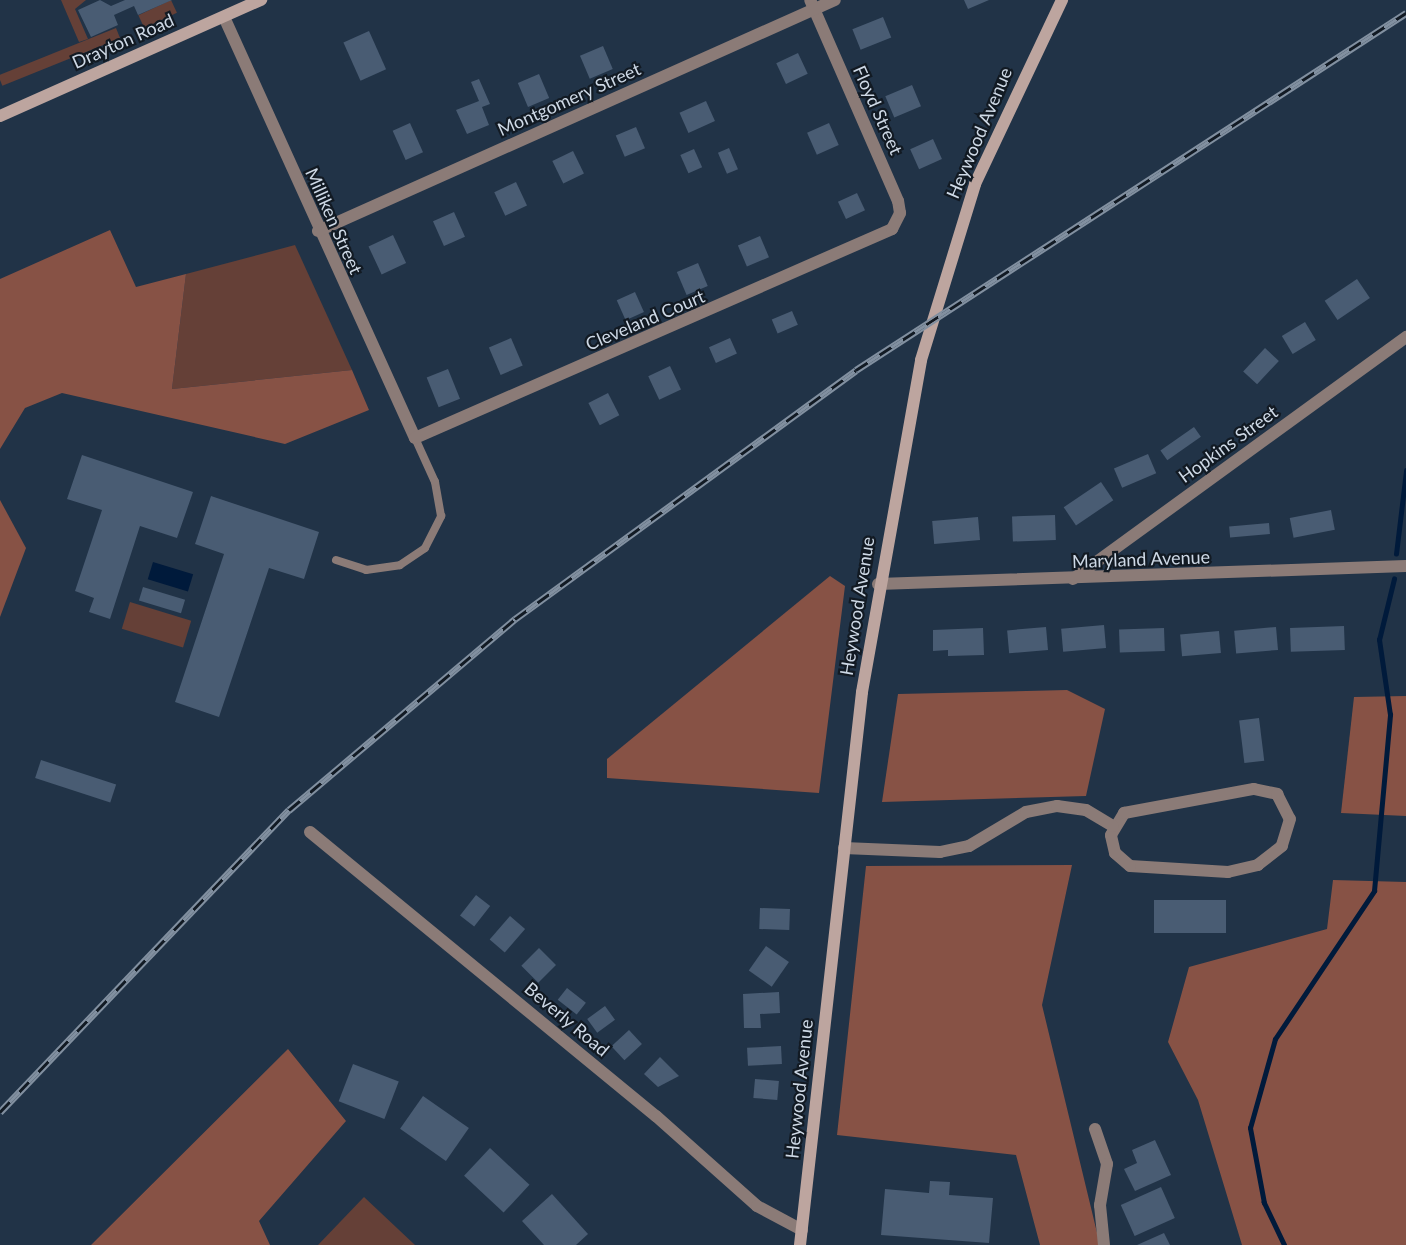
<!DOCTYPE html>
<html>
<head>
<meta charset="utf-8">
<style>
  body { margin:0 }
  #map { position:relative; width:1406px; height:1245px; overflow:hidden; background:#213347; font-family:Lato,sans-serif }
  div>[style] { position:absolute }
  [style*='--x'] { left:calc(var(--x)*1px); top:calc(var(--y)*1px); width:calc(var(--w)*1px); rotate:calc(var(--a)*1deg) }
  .green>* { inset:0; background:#654037; transform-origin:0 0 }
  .forest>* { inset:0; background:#875245 }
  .water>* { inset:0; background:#001a3b; transform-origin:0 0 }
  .stream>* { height:4.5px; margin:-2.25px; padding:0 2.25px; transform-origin:2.25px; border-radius:2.25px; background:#001a3b }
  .building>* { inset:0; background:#495c73; transform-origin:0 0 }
  .lane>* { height:8px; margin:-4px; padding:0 4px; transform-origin:4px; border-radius:4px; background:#8b7b77 }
  .street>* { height:12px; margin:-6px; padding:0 6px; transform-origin:6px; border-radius:6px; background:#8b7b77 }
  .secondary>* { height:12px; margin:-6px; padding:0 6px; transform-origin:6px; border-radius:6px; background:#bda59f }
  .rail>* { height:7px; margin-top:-3.5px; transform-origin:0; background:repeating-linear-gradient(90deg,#121a23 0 14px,#8290a0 0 28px); box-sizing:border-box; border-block:2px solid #8290a0 }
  span { translate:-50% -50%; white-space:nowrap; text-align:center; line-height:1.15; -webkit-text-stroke:4.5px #121a23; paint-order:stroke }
  .street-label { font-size:18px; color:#ced9e6 }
</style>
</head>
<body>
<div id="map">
  <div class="green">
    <div style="clip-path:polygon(61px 0,86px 0,75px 9px,88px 39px,79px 42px)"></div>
    <div style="left:171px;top:0;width:14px;height:36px;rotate:65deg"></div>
    <div style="left:116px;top:28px;width:11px;height:127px;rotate:68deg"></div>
    <div style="clip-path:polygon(295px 245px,352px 370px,172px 389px,186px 274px)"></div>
    <div style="left:130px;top:602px;width:64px;height:28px;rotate:17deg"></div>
    <div style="clip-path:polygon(364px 1197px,415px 1245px,318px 1245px)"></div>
  </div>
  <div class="forest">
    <div style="clip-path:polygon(110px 230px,136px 287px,186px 274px,172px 389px,352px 370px,369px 410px,285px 444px,62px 393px,25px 408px,0 449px,0 279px)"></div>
    <div style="clip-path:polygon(0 500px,26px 548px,0 617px)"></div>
    <div style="clip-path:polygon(830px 576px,845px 586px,819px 793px,607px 778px,607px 759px)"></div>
    <div style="clip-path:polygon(1067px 690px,1105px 709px,1086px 796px,882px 802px,898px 694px)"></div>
    <div style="clip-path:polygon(1406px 696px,1406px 816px,1341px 813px,1354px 697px)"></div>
    <div style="clip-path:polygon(1072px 865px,1042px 1005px,1100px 1245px,1040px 1245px,1016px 1155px,837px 1135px,866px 866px)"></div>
    <div style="clip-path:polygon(1333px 880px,1406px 882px,1406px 1245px,1242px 1245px,1198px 1100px,1168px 1042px,1189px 967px,1327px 929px)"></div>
    <div style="clip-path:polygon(288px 1049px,346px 1121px,259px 1221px,270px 1245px,91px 1245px)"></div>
  </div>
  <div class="water">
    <div style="left:153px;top:562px;width:42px;height:18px;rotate:17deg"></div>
  </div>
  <div class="stream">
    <div style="--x:1396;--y:554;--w:84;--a:-83.1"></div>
    <div style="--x:1284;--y:1245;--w:47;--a:-115.5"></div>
    <div style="--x:1264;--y:1203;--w:76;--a:-100.6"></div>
    <div style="--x:1250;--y:1128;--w:92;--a:-74.3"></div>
    <div style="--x:1275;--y:1039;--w:178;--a:-56.2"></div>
    <div style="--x:1374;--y:891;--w:177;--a:-84.8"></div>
    <div style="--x:1390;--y:715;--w:76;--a:-98.3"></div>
    <div style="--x:1379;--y:640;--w:63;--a:-76.2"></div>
  </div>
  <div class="building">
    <div style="clip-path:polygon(100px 0,111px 6px,125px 0,172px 0,138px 15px,134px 6px,114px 15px,118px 25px,91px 37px,78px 10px)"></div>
    <div style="clip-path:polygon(964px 0,989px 0,968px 9px)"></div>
    <div style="left:883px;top:17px;width:22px;height:33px;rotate:68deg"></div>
    <div style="left:369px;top:31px;width:42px;height:28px;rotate:66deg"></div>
    <div style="left:603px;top:46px;width:25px;height:25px;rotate:67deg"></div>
    <div style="left:798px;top:53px;width:23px;height:24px;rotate:65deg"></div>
    <div style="left:539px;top:74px;width:26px;height:23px;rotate:67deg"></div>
    <div style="clip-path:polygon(479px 79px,490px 104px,482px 107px,489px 125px,467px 134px,456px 110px,479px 101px,471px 82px)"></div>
    <div style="left:912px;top:85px;width:23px;height:29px;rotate:67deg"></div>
    <div style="left:706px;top:101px;width:22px;height:29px;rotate:66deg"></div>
    <div style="left:410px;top:123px;width:32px;height:19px;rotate:66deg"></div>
    <div style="left:829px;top:123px;width:24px;height:24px;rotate:66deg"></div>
    <div style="left:636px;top:127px;width:23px;height:22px;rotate:67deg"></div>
    <div style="left:933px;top:139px;width:22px;height:25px;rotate:66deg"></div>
    <div style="left:729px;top:148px;width:23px;height:12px;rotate:67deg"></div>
    <div style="left:694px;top:149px;width:20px;height:15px;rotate:66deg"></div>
    <div style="left:573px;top:151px;width:25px;height:23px;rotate:64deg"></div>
    <div style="left:516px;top:182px;width:26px;height:24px;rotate:65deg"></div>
    <div style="left:857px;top:193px;width:19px;height:21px;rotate:65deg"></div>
    <div style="left:454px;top:212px;width:27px;height:23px;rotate:66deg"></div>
    <div style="left:393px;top:235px;width:31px;height:27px;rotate:65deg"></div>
    <div style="left:760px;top:236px;width:23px;height:24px;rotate:67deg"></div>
    <div style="left:698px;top:263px;width:25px;height:23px;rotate:67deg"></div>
    <div style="left:1357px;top:279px;width:23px;height:39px;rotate:56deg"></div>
    <div style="left:635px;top:292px;width:22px;height:20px;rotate:66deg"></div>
    <div style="left:792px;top:311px;width:15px;height:22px;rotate:67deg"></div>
    <div style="left:1305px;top:322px;width:21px;height:27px;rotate:59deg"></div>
    <div style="left:511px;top:338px;width:30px;height:24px;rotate:67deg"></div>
    <div style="left:730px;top:338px;width:17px;height:23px;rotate:66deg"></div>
    <div style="left:1265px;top:348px;width:19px;height:32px;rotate:43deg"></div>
    <div style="left:670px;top:366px;width:26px;height:24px;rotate:65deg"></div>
    <div style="left:448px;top:369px;width:32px;height:23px;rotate:68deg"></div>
    <div style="left:608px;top:393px;width:25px;height:22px;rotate:63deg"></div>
    <div style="left:1194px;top:427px;width:12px;height:41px;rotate:55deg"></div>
    <div style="left:1148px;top:454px;width:21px;height:37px;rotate:67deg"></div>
    <div style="clip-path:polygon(82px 455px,193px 492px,177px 538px,140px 526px,110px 619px,89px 612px,94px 598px,75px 591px,102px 510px,67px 499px)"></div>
    <div style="left:1101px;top:482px;width:22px;height:45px;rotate:56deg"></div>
    <div style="clip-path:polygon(211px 496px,319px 532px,304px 579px,269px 568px,219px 717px,175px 702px,224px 554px,195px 544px)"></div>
    <div style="left:1331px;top:510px;width:20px;height:42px;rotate:79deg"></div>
    <div style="left:1055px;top:515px;width:25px;height:43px;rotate:88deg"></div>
    <div style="left:978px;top:517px;width:23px;height:46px;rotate:85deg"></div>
    <div style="left:1269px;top:523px;width:11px;height:40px;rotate:85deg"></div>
    <div style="left:143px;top:587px;width:44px;height:14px;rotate:17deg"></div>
    <div style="left:1104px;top:625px;width:23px;height:43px;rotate:85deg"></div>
    <div style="left:1344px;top:626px;width:24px;height:54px;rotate:88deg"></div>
    <div style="left:1046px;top:627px;width:23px;height:39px;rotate:85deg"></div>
    <div style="left:1276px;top:627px;width:23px;height:42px;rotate:85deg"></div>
    <div style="clip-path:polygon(983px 628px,984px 655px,948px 656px,948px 650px,933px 651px,933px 630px)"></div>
    <div style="left:1164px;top:628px;width:23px;height:45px;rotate:88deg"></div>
    <div style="left:1219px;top:631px;width:22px;height:39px;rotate:85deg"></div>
    <div style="left:1259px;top:718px;width:43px;height:20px;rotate:83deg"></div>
    <div style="left:41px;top:760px;width:79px;height:19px;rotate:18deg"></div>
    <div style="left:476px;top:895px;width:18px;height:26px;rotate:38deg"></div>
    <div style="left:1226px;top:900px;width:33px;height:72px;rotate:90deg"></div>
    <div style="left:760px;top:908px;width:30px;height:21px;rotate:2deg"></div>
    <div style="left:510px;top:916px;width:20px;height:31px;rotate:41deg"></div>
    <div style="left:766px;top:946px;width:28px;height:30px;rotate:35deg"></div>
    <div style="left:539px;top:948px;width:24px;height:25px;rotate:45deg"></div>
    <div style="left:567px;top:988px;width:24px;height:15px;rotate:38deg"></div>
    <div style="clip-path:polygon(779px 992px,780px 1013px,760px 1014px,761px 1028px,744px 1028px,743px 994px)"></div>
    <div style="left:605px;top:1006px;width:17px;height:22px;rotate:54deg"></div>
    <div style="left:629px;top:1030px;width:19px;height:24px;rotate:47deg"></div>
    <div style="left:781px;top:1046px;width:18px;height:34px;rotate:87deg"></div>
    <div style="clip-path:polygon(660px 1057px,679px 1076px,658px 1087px,644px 1074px)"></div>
    <div style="left:353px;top:1064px;width:49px;height:40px;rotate:21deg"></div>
    <div style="left:755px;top:1079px;width:24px;height:19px;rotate:5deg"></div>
    <div style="left:423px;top:1096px;width:56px;height:40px;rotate:35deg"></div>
    <div style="clip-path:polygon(1155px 1140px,1171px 1175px,1135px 1191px,1124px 1169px,1137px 1163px,1132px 1150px)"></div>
    <div style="left:490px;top:1148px;width:54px;height:38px;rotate:43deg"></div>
    <div style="clip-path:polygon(930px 1181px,950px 1182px,949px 1195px,993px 1198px,989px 1243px,881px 1235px,885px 1189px,929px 1193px)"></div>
    <div style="left:1161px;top:1187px;width:34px;height:44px;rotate:66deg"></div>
    <div style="clip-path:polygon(552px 1194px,588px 1234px,576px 1245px,544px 1245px,522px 1221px)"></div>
    <div style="clip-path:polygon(1164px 1233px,1170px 1245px,1137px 1245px)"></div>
  </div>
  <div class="lane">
    <div style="--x:336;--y:560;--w:32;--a:18"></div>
    <div style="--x:366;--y:570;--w:34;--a:-8"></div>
    <div style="--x:400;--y:565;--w:30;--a:-34"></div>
    <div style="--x:425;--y:548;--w:36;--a:-63"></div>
    <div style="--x:441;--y:516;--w:35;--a:-100"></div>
    <div style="--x:435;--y:482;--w:48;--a:-114.4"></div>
  </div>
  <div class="street">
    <div style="--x:224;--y:17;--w:462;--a:65.6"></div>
    <div style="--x:415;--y:438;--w:521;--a:-23.66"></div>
    <div style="--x:892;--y:229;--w:18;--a:-63"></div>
    <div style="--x:900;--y:213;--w:12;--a:-99"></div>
    <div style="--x:898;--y:201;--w:219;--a:-113.6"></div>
    <div style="--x:318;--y:231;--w:566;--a:-24.08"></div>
    <div style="--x:1073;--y:579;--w:412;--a:-36"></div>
    <div style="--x:878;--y:584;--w:528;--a:-1.95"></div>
    <div style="--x:1254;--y:789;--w:24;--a:12"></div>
    <div style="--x:1277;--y:794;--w:28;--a:63"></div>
    <div style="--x:1290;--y:819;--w:28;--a:107"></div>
    <div style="--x:1282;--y:846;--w:31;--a:142"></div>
    <div style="--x:1258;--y:865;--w:31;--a:167"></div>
    <div style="--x:1228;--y:872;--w:98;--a:-176.5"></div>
    <div style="--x:1130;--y:866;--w:20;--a:-139"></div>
    <div style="--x:1115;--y:853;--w:18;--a:-103"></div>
    <div style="--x:1111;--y:835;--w:26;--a:-59"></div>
    <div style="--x:1124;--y:813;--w:132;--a:-10.5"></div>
    <div style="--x:310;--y:832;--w:448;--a:39.4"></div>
    <div style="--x:656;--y:1116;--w:135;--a:41.7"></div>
    <div style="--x:757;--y:1206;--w:51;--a:28.1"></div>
    <div style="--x:844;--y:848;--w:96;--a:2.4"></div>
    <div style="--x:940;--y:852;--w:30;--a:-12"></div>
    <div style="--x:969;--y:846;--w:66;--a:-30.8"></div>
    <div style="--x:1026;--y:812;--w:32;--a:-11"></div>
    <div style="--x:1057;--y:806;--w:29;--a:8"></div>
    <div style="--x:1086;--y:810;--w:31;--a:31"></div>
    <div style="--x:1095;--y:1129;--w:37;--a:71"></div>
    <div style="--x:1107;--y:1164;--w:42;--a:99.7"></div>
    <div style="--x:1100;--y:1205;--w:40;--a:84.3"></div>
  </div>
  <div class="secondary">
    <div style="--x:0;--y:116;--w:286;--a:-24"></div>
    <div style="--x:800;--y:1245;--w:556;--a:-83.6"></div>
    <div style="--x:862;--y:692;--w:337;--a:-79.9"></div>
    <div style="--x:921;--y:360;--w:184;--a:-72.9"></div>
    <div style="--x:975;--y:184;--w:204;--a:-64.7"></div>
  </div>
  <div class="rail">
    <div style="--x:0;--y:1112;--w:418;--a:-46.3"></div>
    <div style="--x:289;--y:810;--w:296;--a:-40.2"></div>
    <div style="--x:515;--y:619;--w:422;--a:-36.1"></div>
    <div style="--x:856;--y:370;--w:656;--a:-32.99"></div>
  </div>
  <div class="street-label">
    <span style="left:123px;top:41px;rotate:-24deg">Drayton Road</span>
    <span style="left:569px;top:99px;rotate:-24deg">Montgomery Street</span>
    <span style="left:878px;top:110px;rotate:66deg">Floyd Street</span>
    <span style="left:979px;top:133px;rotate:-67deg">Heywood Avenue</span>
    <span style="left:334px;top:221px;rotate:66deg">Milliken Street</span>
    <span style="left:645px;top:320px;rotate:-23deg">Cleveland Court</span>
    <span style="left:1228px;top:444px;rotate:-36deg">Hopkins Street</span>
    <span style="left:1141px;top:559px;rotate:-2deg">Maryland Avenue</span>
    <span style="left:857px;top:606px;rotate:-81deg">Heywood Avenue</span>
    <span style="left:567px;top:1019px;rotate:40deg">Beverly Road</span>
    <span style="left:799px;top:1089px;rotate:-84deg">Heywood Avenue</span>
  </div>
</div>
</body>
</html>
